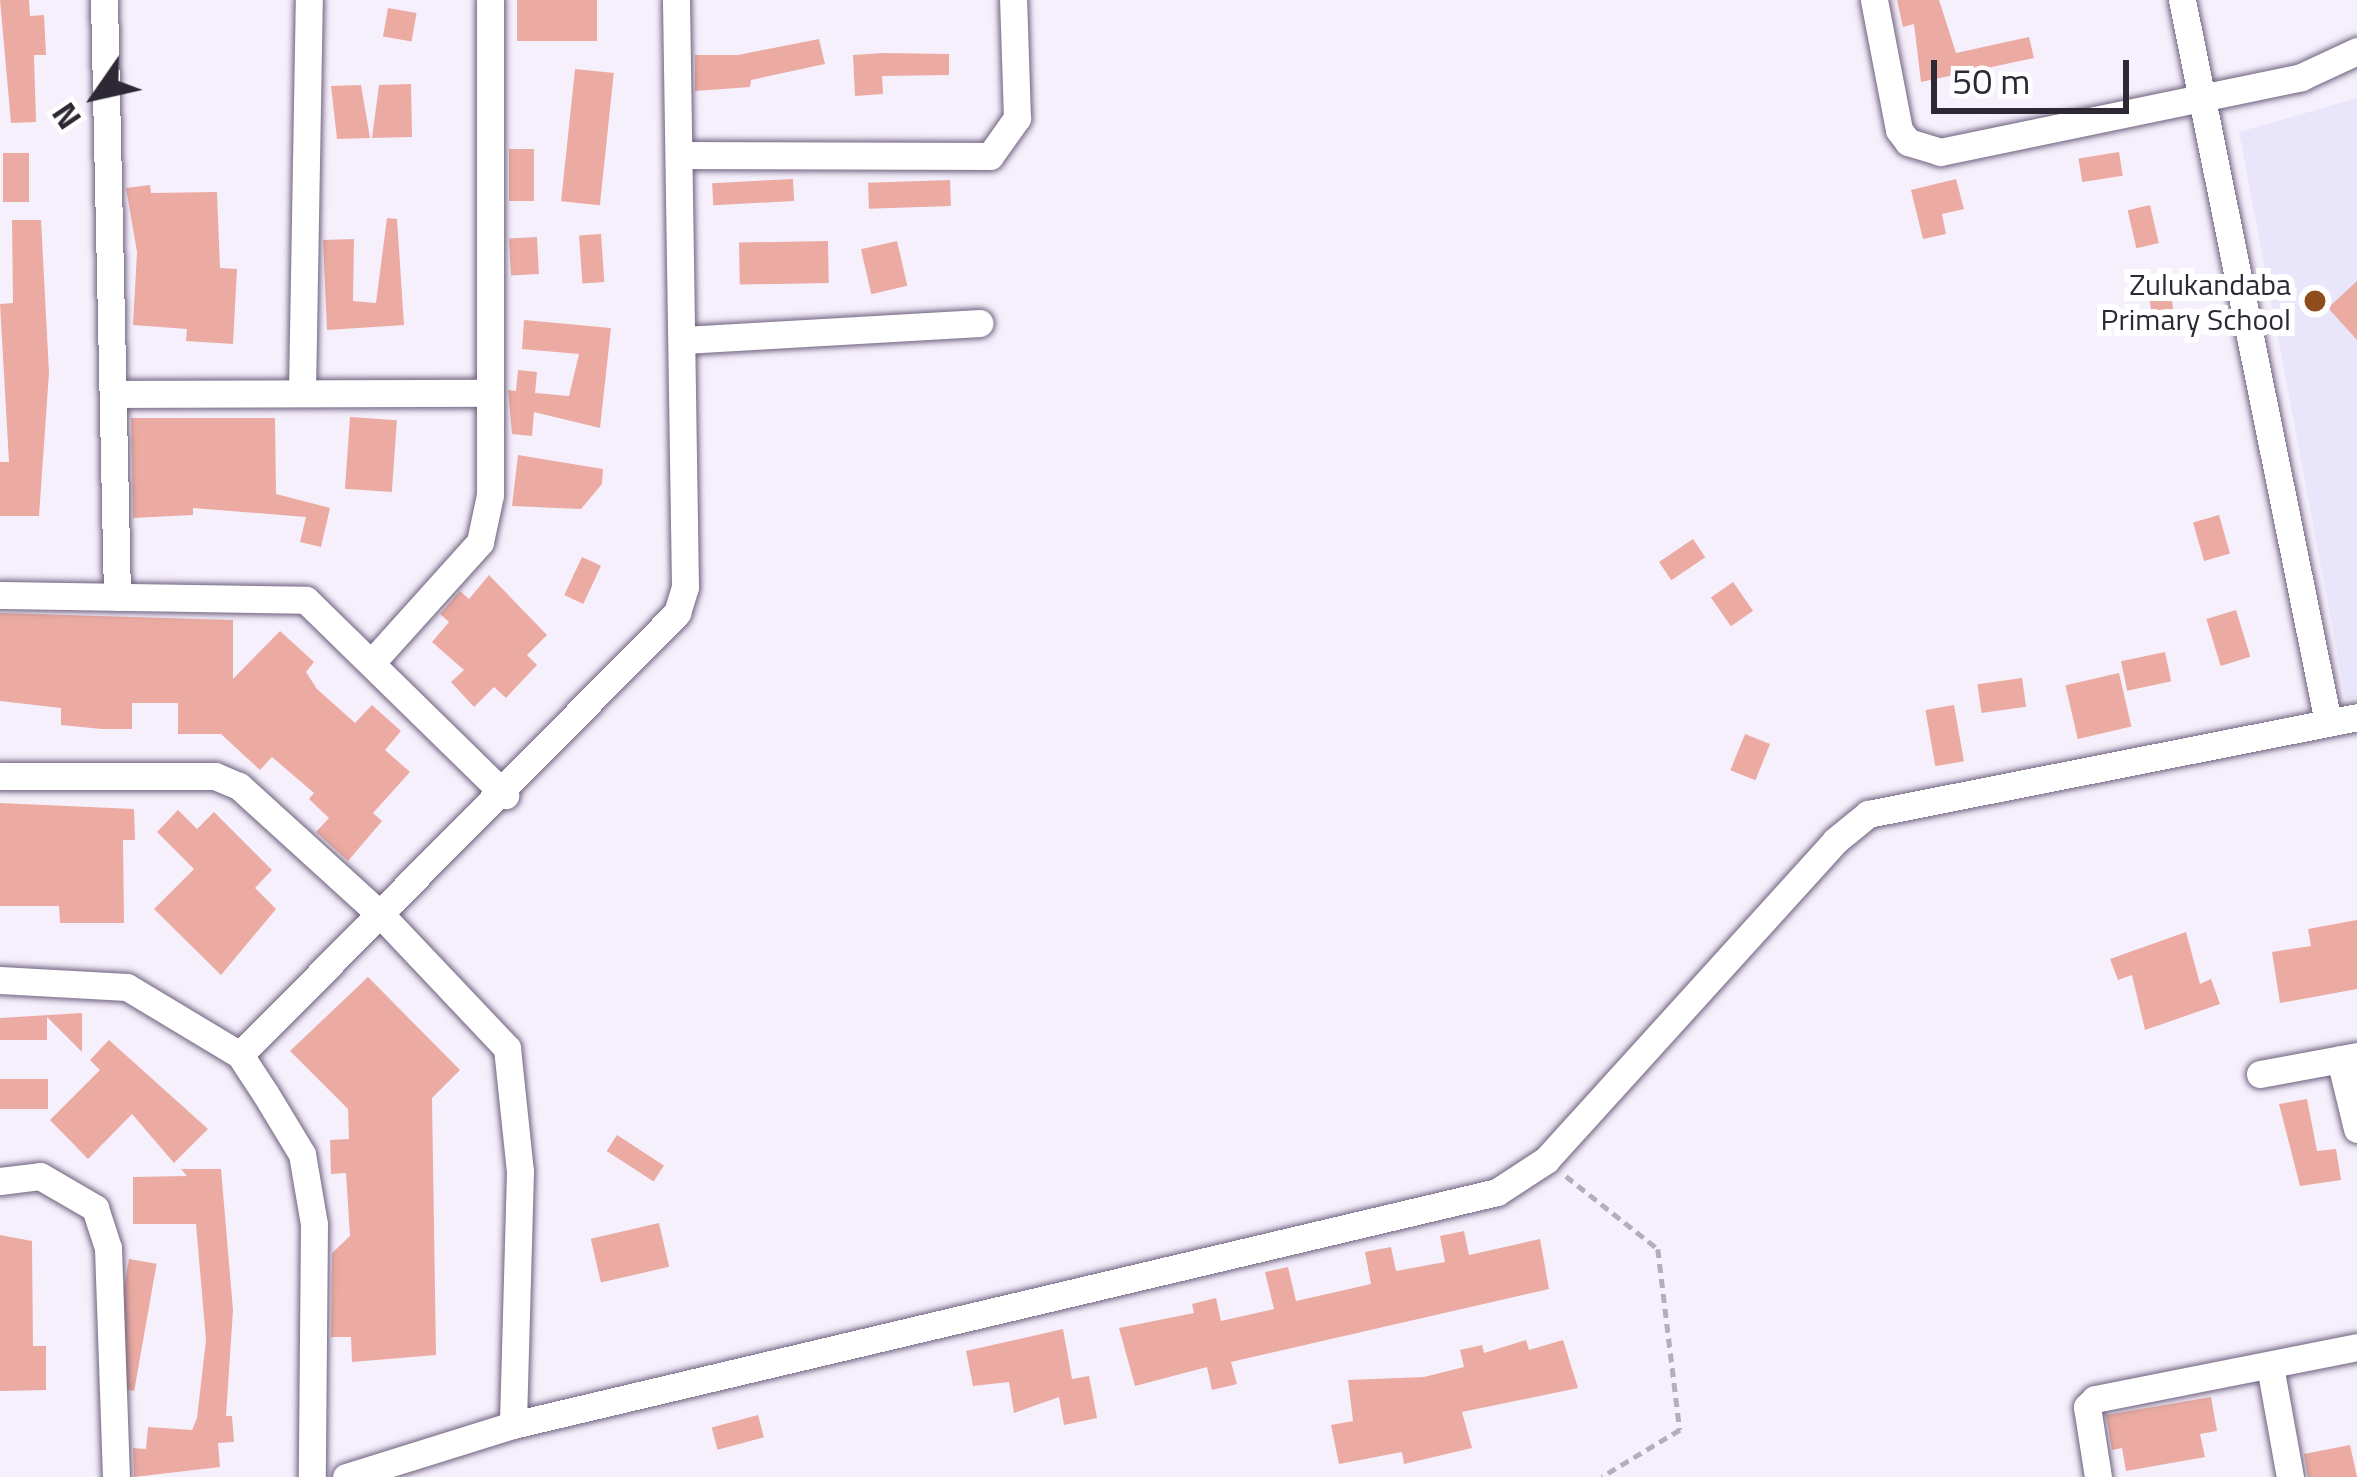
<!DOCTYPE html>
<html>
<head>
<meta charset="utf-8">
<style>
  body { margin:0 }
  #map { position:relative; width:2357px; height:1477px; overflow:hidden; background:#f6f0fd; font-family:"Titillium Web",sans-serif }
  div>[style] { position:absolute }
  [style*='--x'] { left:calc(var(--x)*1px); top:calc(var(--y)*1px); width:calc(var(--w)*1px); rotate:calc(var(--a)*1deg) }
  .education>* { inset:0; background:#e9e6fc }
  .building>* { inset:0; background:#ebaba2; transform-origin:0 0 }
  .path>* { height:4.5px; margin-top:-2.25px; transform-origin:0; background:repeating-linear-gradient(90deg,#b4aebb 0 9px,transparent 0 15px) }
  .roads { filter:drop-shadow(0 0 3px #6f617d) drop-shadow(0 0 3px #6f617d) }
  .minor>* { height:27px; margin:-13.5px; padding:0 13.5px; transform-origin:13.5px; border-radius:13.5px; background:#fff }
  .dots>* { width:33px; height:33px; translate:-50% -50%; box-sizing:border-box; border:6px solid #fff; border-radius:50% }
  span { translate:-50% -50%; white-space:nowrap; text-align:center; line-height:1.15; -webkit-text-stroke:12px #fff; paint-order:stroke }
  .poi-label { font-size:30px; color:#2e2834 }
  .right { translate:-100% -50%; text-align:right }
  .north { position:absolute; left:36px; top:36px; width:120px; height:120px; -webkit-text-stroke:9px #fff; paint-order:stroke; rotate:236deg; font-size:33px; font-weight:700; line-height:48px; text-align:center; color:#2e2834 }
  .north::after { content:''; display:block; margin:auto; width:42px; height:54px; background:#2e2834; clip-path:polygon(50% 0,100% 100%,50% 72%,0 100%) }
  .scale { position:absolute; left:1931px; top:60px; width:198px; height:54px; box-sizing:border-box; border:6px solid #2e2834; border-top:0; padding-left:15px; font-size:36px; line-height:42px; white-space:nowrap; color:#2e2834; -webkit-text-stroke:9px #fff; paint-order:stroke }
</style>
</head>
<body>
<div id="map">
  <div class="education">
    <div style="clip-path:polygon(2357px 98px,2357px 697px,2346px 699px,2239px 132px)"></div>
  </div>
  <div class="building">
    <div style="clip-path:polygon(0 0,29px 0,30px 16px,44px 15px,46px 55px,34px 55px,36px 122px,11px 123px)"></div>
    <div style="left:517px;top:0;width:80px;height:41px"></div>
    <div style="clip-path:polygon(1897px 0,1939px 0,1956px 53px,2029px 37px,2034px 58px,1921px 82px,1914px 24px,1903px 27px)"></div>
    <div style="left:388px;top:8px;width:29px;height:29px;rotate:10deg"></div>
    <div style="clip-path:polygon(819px 39px,825px 64px,751px 80px,750px 87px,695px 91px,695px 55px,738px 55px)"></div>
    <div style="clip-path:polygon(883px 53px,949px 54px,949px 75px,882px 76px,883px 94px,855px 96px,853px 55px)"></div>
    <div style="left:575px;top:69px;width:39px;height:133px;rotate:6deg"></div>
    <div style="clip-path:polygon(411px 84px,412px 137px,372px 138px,379px 85px)"></div>
    <div style="clip-path:polygon(361px 85px,370px 138px,337px 139px,331px 86px)"></div>
    <div style="left:509px;top:149px;width:25px;height:52px"></div>
    <div style="left:2119px;top:152px;width:24px;height:41px;rotate:81deg"></div>
    <div style="left:3px;top:153px;width:26px;height:49px"></div>
    <div style="left:793px;top:179px;width:22px;height:81px;rotate:87deg"></div>
    <div style="clip-path:polygon(1956px 179px,1964px 209px,1942px 214px,1946px 234px,1923px 239px,1911px 190px)"></div>
    <div style="left:950px;top:180px;width:26px;height:82px;rotate:88deg"></div>
    <div style="clip-path:polygon(150px 185px,151px 193px,217px 192px,220px 268px,237px 269px,233px 344px,186px 341px,187px 329px,133px 325px,137px 252px,126px 188px)"></div>
    <div style="left:2150px;top:205px;width:39px;height:23px;rotate:77deg"></div>
    <div style="clip-path:polygon(387px 218px,397px 219px,404px 325px,327px 330px,323px 240px,354px 239px,353px 301px,376px 303px)"></div>
    <div style="clip-path:polygon(12px 220px,41px 220px,49px 373px,39px 516px,0 516px,0 462px,9px 462px,0 304px,13px 303px)"></div>
    <div style="left:601px;top:234px;width:48px;height:22px;rotate:86deg"></div>
    <div style="left:537px;top:237px;width:37px;height:28px;rotate:87deg"></div>
    <div style="left:828px;top:241px;width:42px;height:89px;rotate:89deg"></div>
    <div style="left:897px;top:241px;width:46px;height:37px;rotate:77deg"></div>
    <div style="clip-path:polygon(2357px 281px,2357px 340px,2328px 308px)"></div>
    <div style="left:2169px;top:282px;width:43px;height:22px;rotate:81deg"></div>
    <div style="clip-path:polygon(524px 320px,611px 328px,600px 428px,534px 412px,532px 436px,512px 434px,508px 390px,516px 391px,518px 370px,537px 372px,535px 393px,569px 396px,579px 354px,522px 349px)"></div>
    <div style="left:350px;top:417px;width:47px;height:72px;rotate:4deg"></div>
    <div style="clip-path:polygon(131px 418px,275px 418px,276px 494px,330px 508px,321px 547px,300px 542px,306px 517px,193px 508px,193px 515px,133px 518px)"></div>
    <div style="clip-path:polygon(518px 455px,603px 469px,602px 484px,581px 509px,512px 506px)"></div>
    <div style="left:2219px;top:515px;width:40px;height:27px;rotate:74deg"></div>
    <div style="left:1693px;top:539px;width:22px;height:41px;rotate:56deg"></div>
    <div style="left:582px;top:557px;width:21px;height:42px;rotate:25deg"></div>
    <div style="clip-path:polygon(489px 575px,547px 635px,527px 655px,537px 665px,506px 698px,494px 687px,474px 707px,451px 682px,464px 670px,432px 642px,449px 622px,440px 614px,460px 591px,469px 599px)"></div>
    <div style="left:1733px;top:582px;width:35px;height:27px;rotate:55deg"></div>
    <div style="left:2236px;top:610px;width:49px;height:31px;rotate:73deg"></div>
    <div style="clip-path:polygon(0 613px,233px 620px,233px 679px,280px 631px,314px 662px,306px 672px,317px 689px,355px 723px,372px 705px,401px 731px,385px 750px,410px 772px,373px 813px,382px 821px,348px 861px,316px 832px,329px 818px,309px 799px,314px 793px,272px 757px,260px 770px,221px 734px,178px 734px,178px 703px,132px 703px,132px 729px,102px 729px,61px 725px,61px 708px,0 701px)"></div>
    <div style="left:2165px;top:652px;width:30px;height:45px;rotate:78deg"></div>
    <div style="left:2119px;top:673px;width:55px;height:55px;rotate:77deg"></div>
    <div style="left:2022px;top:678px;width:29px;height:45px;rotate:82deg"></div>
    <div style="left:1954px;top:705px;width:57px;height:29px;rotate:80deg"></div>
    <div style="left:1745px;top:734px;width:27px;height:39px;rotate:22deg"></div>
    <div style="clip-path:polygon(0 803px,134px 809px,135px 840px,123px 840px,124px 923px,60px 923px,59px 906px,0 906px)"></div>
    <div style="clip-path:polygon(178px 810px,197px 829px,214px 812px,272px 870px,255px 888px,276px 909px,221px 975px,154px 909px,194px 869px,157px 832px)"></div>
    <div style="clip-path:polygon(2357px 920px,2357px 989px,2280px 1003px,2272px 952px,2311px 946px,2308px 929px)"></div>
    <div style="clip-path:polygon(2186px 932px,2200px 984px,2211px 979px,2220px 1004px,2145px 1030px,2132px 975px,2118px 980px,2110px 959px)"></div>
    <div style="clip-path:polygon(368px 977px,460px 1070px,432px 1098px,436px 1355px,352px 1362px,351px 1337px,331px 1337px,332px 1253px,350px 1236px,346px 1173px,331px 1174px,330px 1140px,349px 1139px,348px 1109px,290px 1051px)"></div>
    <div style="clip-path:polygon(82px 1013px,82px 1052px,47px 1017px,47px 1040px,0 1040px,0 1018px)"></div>
    <div style="clip-path:polygon(109px 1040px,208px 1129px,174px 1163px,132px 1114px,88px 1159px,50px 1120px,100px 1070px,90px 1060px)"></div>
    <div style="left:0;top:1079px;width:48px;height:30px"></div>
    <div style="clip-path:polygon(2307px 1099px,2317px 1151px,2336px 1149px,2341px 1180px,2300px 1186px,2279px 1104px)"></div>
    <div style="left:617px;top:1135px;width:56px;height:19px;rotate:33deg"></div>
    <div style="clip-path:polygon(181px 1169px,221px 1169px,233px 1310px,226px 1416px,232px 1416px,234px 1442px,218px 1443px,220px 1467px,134px 1477px,133px 1448px,146px 1449px,148px 1427px,192px 1430px,197px 1418px,206px 1340px,196px 1224px,133px 1224px,133px 1177px,187px 1176px)"></div>
    <div style="left:659px;top:1223px;width:45px;height:70px;rotate:77deg"></div>
    <div style="clip-path:polygon(1464px 1231px,1469px 1255px,1540px 1239px,1549px 1289px,1231px 1362px,1237px 1384px,1212px 1390px,1207px 1367px,1135px 1386px,1119px 1328px,1194px 1313px,1192px 1304px,1216px 1298px,1221px 1321px,1274px 1309px,1265px 1272px,1288px 1267px,1296px 1301px,1371px 1284px,1365px 1252px,1391px 1247px,1396px 1271px,1445px 1262px,1440px 1236px)"></div>
    <div style="clip-path:polygon(0 1235px,32px 1241px,33px 1346px,46px 1346px,46px 1390px,0 1391px)"></div>
    <div style="left:129px;top:1259px;width:28px;height:129px;rotate:10deg"></div>
    <div style="clip-path:polygon(1063px 1329px,1072px 1379px,1089px 1376px,1097px 1418px,1064px 1425px,1059px 1397px,1014px 1413px,1009px 1382px,973px 1386px,966px 1351px)"></div>
    <div style="clip-path:polygon(1526px 1340px,1529px 1350px,1563px 1340px,1578px 1388px,1462px 1412px,1472px 1448px,1404px 1464px,1402px 1452px,1339px 1464px,1331px 1425px,1353px 1421px,1348px 1380px,1424px 1377px,1464px 1367px,1460px 1350px,1482px 1345px,1484px 1353px)"></div>
    <div style="clip-path:polygon(2211px 1397px,2217px 1431px,2200px 1434px,2205px 1457px,2126px 1471px,2122px 1448px,2112px 1450px,2106px 1415px)"></div>
    <div style="left:758px;top:1415px;width:23px;height:48px;rotate:75deg"></div>
    <div style="clip-path:polygon(2350px 1445px,2357px 1477px,2308px 1477px,2304px 1454px)"></div>
  </div>
  <div class="path">
    <div style="--x:1566;--y:1176;--w:117;--a:38.4"></div>
    <div style="--x:1658;--y:1249;--w:182;--a:83.1"></div>
    <div style="--x:1680;--y:1430;--w:91;--a:148.9"></div>
  </div>
  <div class="roads">
    <div class="minor">
      <div style="--x:104;--y:0;--w:597;--a:88.75"></div>
      <div style="--x:1874;--y:0;--w:132;--a:79.1"></div>
      <div style="--x:1899;--y:130;--w:15;--a:53"></div>
      <div style="--x:1908;--y:142;--w:34;--a:17"></div>
      <div style="--x:1940;--y:152;--w:369;--a:-11.7"></div>
      <div style="--x:2301;--y:77;--w:62;--a:-24.9"></div>
      <div style="--x:2182;--y:0;--w:737;--a:78.57"></div>
      <div style="--x:683;--y:155;--w:307;--a:0.2"></div>
      <div style="--x:990;--y:156;--w:47;--a:-54.6"></div>
      <div style="--x:1017;--y:118;--w:118;--a:-91.9"></div>
      <div style="--x:684;--y:340;--w:296;--a:-3.3"></div>
      <div style="--x:302;--y:391;--w:391;--a:-89"></div>
      <div style="--x:114;--y:394;--w:373;--a:-0.2"></div>
      <div style="--x:0;--y:595;--w:306;--a:0.9"></div>
      <div style="--x:306;--y:600;--w:279;--a:44.4"></div>
      <div style="--x:373;--y:661;--w:160;--a:-48"></div>
      <div style="--x:480;--y:542;--w:48;--a:-78"></div>
      <div style="--x:490;--y:495;--w:495;--a:-90"></div>
      <div style="--x:0;--y:776;--w:215;--a:0"></div>
      <div style="--x:215;--y:776;--w:26;--a:23"></div>
      <div style="--x:239;--y:786;--w:196;--a:42.3"></div>
      <div style="--x:384;--y:918;--w:179;--a:46.6"></div>
      <div style="--x:507;--y:1048;--w:124;--a:84"></div>
      <div style="--x:520;--y:1171;--w:254;--a:91.6"></div>
      <div style="--x:0;--y:980;--w:127;--a:3.2"></div>
      <div style="--x:127;--y:987;--w:132;--a:31"></div>
      <div style="--x:240;--y:1055;--w:45;--a:56.7"></div>
      <div style="--x:265;--y:1093;--w:71;--a:58.8"></div>
      <div style="--x:302;--y:1154;--w:71;--a:80.3"></div>
      <div style="--x:314;--y:1224;--w:253;--a:90.5"></div>
      <div style="--x:240;--y:1055;--w:622;--a:-45.33"></div>
      <div style="--x:677;--y:613;--w:27;--a:-73"></div>
      <div style="--x:685;--y:587;--w:587;--a:-90.88"></div>
      <div style="--x:2340;--y:1059;--w:72;--a:76.3"></div>
      <div style="--x:2260;--y:1074;--w:99;--a:-10.5"></div>
      <div style="--x:0;--y:1181;--w:40;--a:-7.1"></div>
      <div style="--x:40;--y:1176;--w:64;--a:30.2"></div>
      <div style="--x:95;--y:1208;--w:42;--a:72"></div>
      <div style="--x:108;--y:1248;--w:229;--a:88"></div>
      <div style="--x:2270;--y:1366;--w:113;--a:79.8"></div>
      <div style="--x:346;--y:1477;--w:175;--a:-17.3"></div>
      <div style="--x:513;--y:1425;--w:1011;--a:-13.32"></div>
      <div style="--x:1497;--y:1192;--w:59;--a:-33.1"></div>
      <div style="--x:1546;--y:1160;--w:430;--a:-47.8"></div>
      <div style="--x:1835;--y:841;--w:43;--a:-39.3"></div>
      <div style="--x:1868;--y:814;--w:499;--a:-11.2"></div>
      <div style="--x:2098;--y:1477;--w:71;--a:-98.9"></div>
      <div style="--x:2087;--y:1407;--w:11;--a:-45"></div>
      <div style="--x:2095;--y:1399;--w:267;--a:-11.2"></div>
    </div>
  </div>
  <div class="dots">
    <div style="left:2315px;top:301px;background:#8f4c1d"></div>
  </div>
  <div class="poi-label">
    <span class="right" style="left:2291px;top:301px">Zulukandaba<br>Primary School</span>
  </div>
  <div class="north">N</div>
  <div class="scale">50 m</div>
</div>
</body>
</html>
